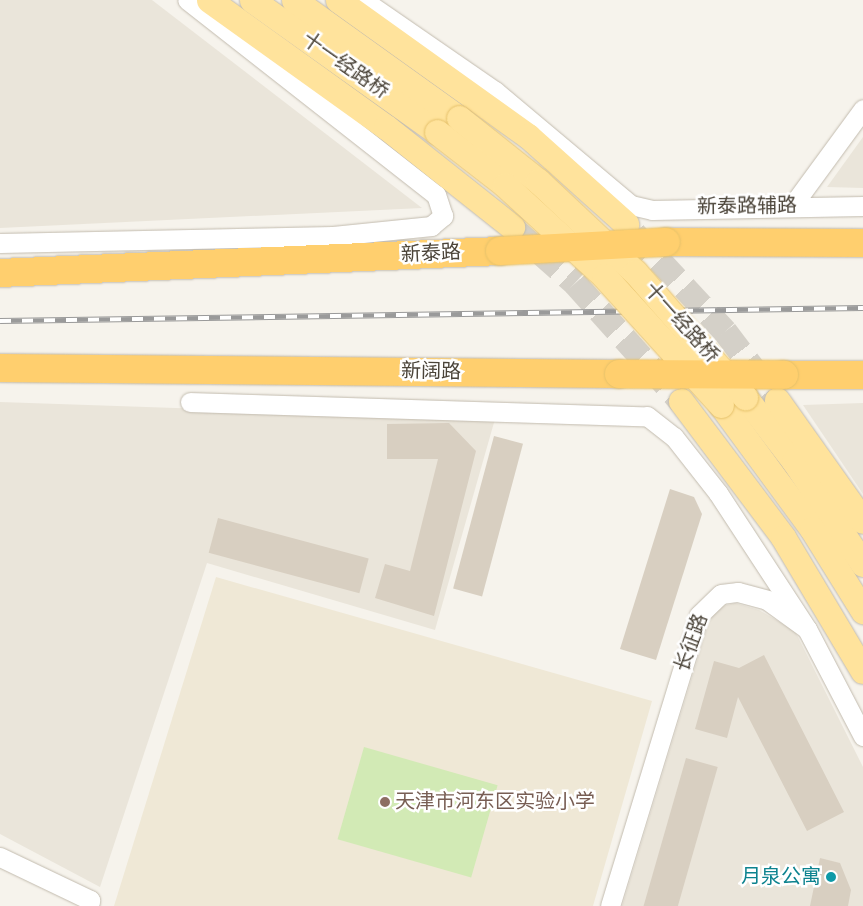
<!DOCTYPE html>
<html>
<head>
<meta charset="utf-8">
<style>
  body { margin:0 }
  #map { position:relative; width:863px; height:906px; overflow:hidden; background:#f6f3ec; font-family:"Alegreya Sans","Noto Sans SC",sans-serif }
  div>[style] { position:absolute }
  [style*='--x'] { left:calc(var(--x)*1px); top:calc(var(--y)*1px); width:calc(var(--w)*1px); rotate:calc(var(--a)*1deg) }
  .residential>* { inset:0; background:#eae5da }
  .education>* { inset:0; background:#efe8d6 }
  .green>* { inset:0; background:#d2eab5; transform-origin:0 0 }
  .building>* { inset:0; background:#d8cfc1; transform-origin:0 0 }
  .major-tunnel>* { height:25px; margin-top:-12.5px; transform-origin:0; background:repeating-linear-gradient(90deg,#d4d0c8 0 25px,transparent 0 37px) }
  .roads { filter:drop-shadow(0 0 1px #c2bbae) drop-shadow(0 0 1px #c2bbae) }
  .minor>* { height:19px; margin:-9.5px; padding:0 9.5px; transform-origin:9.5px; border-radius:9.5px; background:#fff }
  .major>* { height:25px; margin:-12.5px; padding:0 12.5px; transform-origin:12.5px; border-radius:12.5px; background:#ffe39c }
  .highway>* { height:28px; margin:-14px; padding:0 14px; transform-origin:14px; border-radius:14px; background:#ffcf6e }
  .rail>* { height:5.5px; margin-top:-2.75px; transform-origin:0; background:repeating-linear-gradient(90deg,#fff 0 11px,#9a9a9a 0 22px); box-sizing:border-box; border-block:1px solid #9a9a9a }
  .bridges { filter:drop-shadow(0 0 1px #e6c16a) drop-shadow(0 0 1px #e6c16a) }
  .major-bridge>* { height:25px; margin:-12.5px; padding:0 12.5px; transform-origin:12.5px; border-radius:12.5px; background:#ffe39c }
  .highway-bridge>* { height:28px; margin:-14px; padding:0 14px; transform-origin:14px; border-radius:14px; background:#ffcf6e }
  .dots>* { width:14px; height:14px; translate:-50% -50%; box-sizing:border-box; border:2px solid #fff; border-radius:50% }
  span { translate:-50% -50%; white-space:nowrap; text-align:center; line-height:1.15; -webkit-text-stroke:5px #fff; paint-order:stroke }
  .street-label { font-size:20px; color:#4b4439 }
  .education-label { font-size:20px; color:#785e54 }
  .left { translate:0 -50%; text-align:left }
  .culture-label { font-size:20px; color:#0d838f }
  .right { translate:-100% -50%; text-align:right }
</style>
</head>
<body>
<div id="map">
  <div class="residential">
    <div style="clip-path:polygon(0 0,152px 0,422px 208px,0 228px)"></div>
    <div style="clip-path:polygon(863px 137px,863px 188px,827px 187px)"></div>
    <div style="clip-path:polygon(0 402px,495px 419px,435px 630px,207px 563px,100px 887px,0 834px)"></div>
    <div style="clip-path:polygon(863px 403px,863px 494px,803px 405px)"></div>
    <div style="clip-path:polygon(735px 603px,759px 610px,795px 631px,863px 767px,863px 906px,622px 906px,707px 628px,715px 608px)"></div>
  </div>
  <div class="education">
    <div style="clip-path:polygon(216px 577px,652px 701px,593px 906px,114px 906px)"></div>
  </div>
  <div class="green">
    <div style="left:364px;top:747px;width:139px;height:96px;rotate:16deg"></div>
  </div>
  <div class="building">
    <div style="clip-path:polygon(449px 423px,476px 451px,434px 616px,375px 598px,385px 564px,410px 571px,438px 459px,387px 459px,387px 424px)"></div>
    <div style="left:494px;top:436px;width:30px;height:158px;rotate:15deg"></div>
    <div style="clip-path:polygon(670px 489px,694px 497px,702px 514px,656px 660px,620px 649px)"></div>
    <div style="left:218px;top:518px;width:156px;height:36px;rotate:15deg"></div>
    <div style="clip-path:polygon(764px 655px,844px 812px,807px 831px,738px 697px,727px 738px,695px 729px,714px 661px,739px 668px)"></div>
    <div style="left:686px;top:758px;width:33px;height:155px;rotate:16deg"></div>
    <div style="clip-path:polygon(820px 858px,840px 863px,851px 890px,848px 906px,810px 906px)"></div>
  </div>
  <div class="major-tunnel">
    <div style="--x:512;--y:227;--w:84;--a:41.6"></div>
    <div style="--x:575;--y:283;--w:159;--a:48.1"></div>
    <div style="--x:634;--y:233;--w:134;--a:47.1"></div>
    <div style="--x:725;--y:331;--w:86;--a:53"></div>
  </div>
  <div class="roads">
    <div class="minor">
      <div style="--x:363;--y:0;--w:160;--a:34.6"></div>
      <div style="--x:495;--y:91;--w:177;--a:40"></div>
      <div style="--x:631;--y:205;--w:22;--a:13"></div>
      <div style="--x:652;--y:210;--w:211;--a:-1.1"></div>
      <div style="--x:792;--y:206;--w:120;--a:-53.8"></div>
      <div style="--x:0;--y:243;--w:333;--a:-1.2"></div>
      <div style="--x:333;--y:236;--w:99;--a:-5.8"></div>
      <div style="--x:431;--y:226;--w:16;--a:-40"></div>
      <div style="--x:443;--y:216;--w:22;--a:-108"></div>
      <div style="--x:436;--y:195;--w:316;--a:-141.9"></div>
      <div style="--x:190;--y:402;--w:457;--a:1.8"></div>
      <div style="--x:647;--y:416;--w:34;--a:38"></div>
      <div style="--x:674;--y:437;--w:71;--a:51.8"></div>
      <div style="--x:718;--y:493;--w:163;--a:56.8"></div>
      <div style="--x:0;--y:857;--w:100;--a:25.5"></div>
      <div style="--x:90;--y:900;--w:6;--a:99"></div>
      <div style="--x:610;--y:906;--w:304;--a:-73"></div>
      <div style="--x:699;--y:615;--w:30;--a:-44"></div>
      <div style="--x:721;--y:594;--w:17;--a:-7"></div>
      <div style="--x:738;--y:592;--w:30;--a:15"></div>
      <div style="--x:767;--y:600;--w:49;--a:35.9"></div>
      <div style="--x:807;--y:629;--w:121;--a:62.4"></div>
    </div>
    <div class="major">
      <div style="--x:209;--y:0;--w:218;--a:35.7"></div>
      <div style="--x:386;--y:127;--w:161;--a:38.4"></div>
      <div style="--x:252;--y:0;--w:227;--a:35.5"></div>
      <div style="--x:294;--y:0;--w:203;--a:35.6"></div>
      <div style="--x:338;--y:0;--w:234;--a:35.6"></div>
      <div style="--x:528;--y:136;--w:132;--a:41.9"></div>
      <div style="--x:745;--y:397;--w:81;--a:52.6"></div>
      <div style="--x:794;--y:461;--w:124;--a:56.2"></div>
      <div style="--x:777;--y:400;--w:148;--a:54.6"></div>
      <div style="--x:681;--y:401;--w:170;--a:53.1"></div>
      <div style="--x:783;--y:537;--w:156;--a:59.2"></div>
      <div style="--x:721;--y:405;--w:154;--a:53.7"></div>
      <div style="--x:812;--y:529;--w:97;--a:58.1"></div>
    </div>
    <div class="highway">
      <div style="--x:666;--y:242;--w:197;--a:0.3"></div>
      <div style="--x:0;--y:273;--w:500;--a:-2.52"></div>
      <div style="--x:0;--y:368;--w:619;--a:0.56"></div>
      <div style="--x:784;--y:375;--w:79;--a:0"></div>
    </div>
  </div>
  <div class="rail">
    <div style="--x:0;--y:321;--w:863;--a:-0.86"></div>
  </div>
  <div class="bridges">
    <div class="major-bridge">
      <div style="--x:459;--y:118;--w:101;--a:38.6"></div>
      <div style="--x:538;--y:181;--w:133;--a:43.2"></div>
      <div style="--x:635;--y:272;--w:167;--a:48.7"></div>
      <div style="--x:437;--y:132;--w:86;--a:37.9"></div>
      <div style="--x:505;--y:185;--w:134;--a:42.6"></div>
      <div style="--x:604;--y:276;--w:174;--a:47.8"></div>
    </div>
    <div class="highway-bridge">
      <div style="--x:500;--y:251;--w:166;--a:-3.1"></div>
      <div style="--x:619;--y:374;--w:165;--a:0.3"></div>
    </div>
  </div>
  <div class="dots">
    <div style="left:385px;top:802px;background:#8d6e63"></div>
    <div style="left:831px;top:877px;background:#0f9aa8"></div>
  </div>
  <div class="street-label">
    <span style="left:345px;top:66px;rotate:35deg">十一经路桥</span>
    <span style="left:747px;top:207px;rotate:-1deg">新泰路辅路</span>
    <span style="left:431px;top:254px;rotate:-3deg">新泰路</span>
    <span style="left:681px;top:323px;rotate:48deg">十一经路桥</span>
    <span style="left:431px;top:372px;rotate:1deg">新阔路</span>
    <span style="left:692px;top:643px;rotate:-70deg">长征路</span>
  </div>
  <div class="education-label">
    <span class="left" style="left:395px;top:802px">天津市河东区实验小学</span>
  </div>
  <div class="culture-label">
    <span class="right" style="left:821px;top:877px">月泉公寓</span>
  </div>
</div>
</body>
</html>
